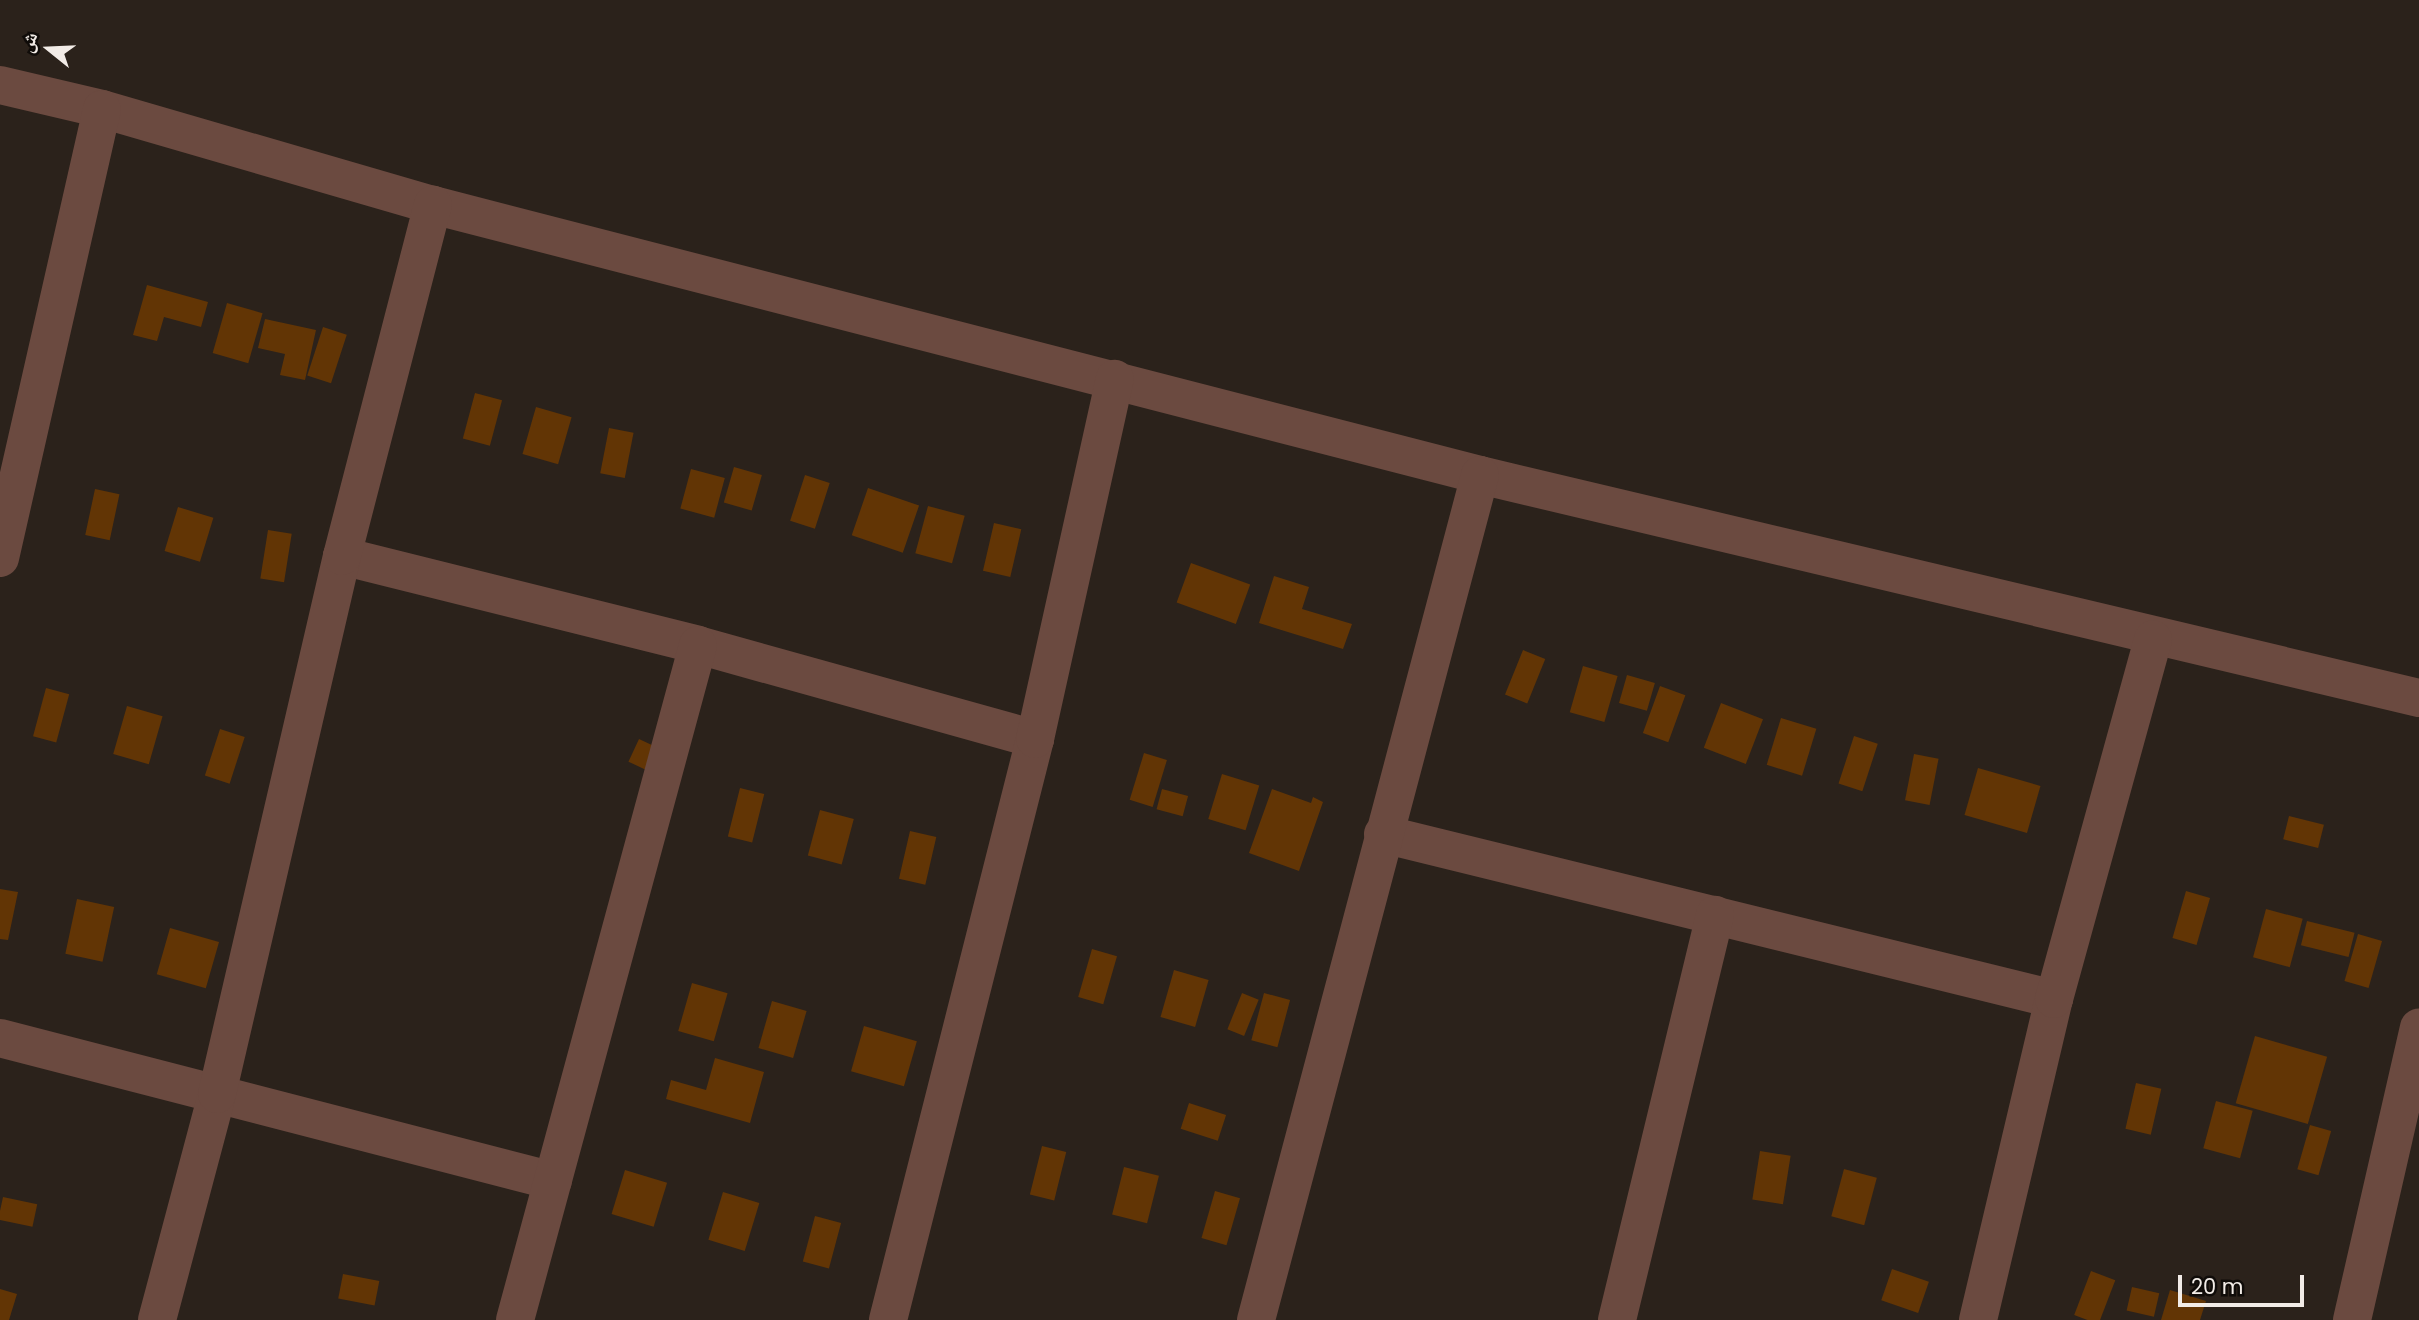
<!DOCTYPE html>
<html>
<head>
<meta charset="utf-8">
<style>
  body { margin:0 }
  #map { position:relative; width:2419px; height:1320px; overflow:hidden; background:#2b221b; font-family:Poppins,"Noto Naskh Arabic",sans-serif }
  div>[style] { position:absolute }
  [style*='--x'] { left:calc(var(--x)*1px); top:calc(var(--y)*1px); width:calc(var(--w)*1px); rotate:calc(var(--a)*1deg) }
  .building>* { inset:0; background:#623505; transform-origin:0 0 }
  .minor>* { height:38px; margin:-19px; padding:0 19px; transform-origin:19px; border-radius:19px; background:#6b4a40 }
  span { translate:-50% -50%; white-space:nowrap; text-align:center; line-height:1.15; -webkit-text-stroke:7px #100c09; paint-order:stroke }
  .north { position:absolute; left:14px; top:14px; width:70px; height:70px; -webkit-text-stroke:5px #100c09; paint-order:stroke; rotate:288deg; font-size:19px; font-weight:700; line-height:28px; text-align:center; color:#f2ece7 }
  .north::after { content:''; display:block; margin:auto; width:24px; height:32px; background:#f2ece7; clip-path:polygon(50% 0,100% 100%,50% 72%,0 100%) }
  .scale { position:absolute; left:2178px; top:1275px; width:126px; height:32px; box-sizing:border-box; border:4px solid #f2ece7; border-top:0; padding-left:9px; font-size:21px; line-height:24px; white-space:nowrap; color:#f2ece7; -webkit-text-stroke:5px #100c09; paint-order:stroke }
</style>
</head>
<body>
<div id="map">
  <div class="building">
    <div style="clip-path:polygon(147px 285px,208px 302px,201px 327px,164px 317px,157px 341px,133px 335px)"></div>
    <div style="left:227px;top:303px;width:37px;height:52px;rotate:16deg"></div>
    <div style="clip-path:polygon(265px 319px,316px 330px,305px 380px,280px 375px,285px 354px,258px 348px)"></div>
    <div style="left:323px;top:327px;width:25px;height:51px;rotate:18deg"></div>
    <div style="left:475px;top:393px;width:28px;height:47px;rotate:15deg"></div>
    <div style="left:536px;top:407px;width:37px;height:49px;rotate:16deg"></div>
    <div style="left:609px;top:428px;width:25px;height:46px;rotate:11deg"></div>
    <div style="left:734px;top:467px;width:29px;height:37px;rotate:16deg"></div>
    <div style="left:691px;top:469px;width:35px;height:41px;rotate:15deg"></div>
    <div style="left:805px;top:475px;width:26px;height:48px;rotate:18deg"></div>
    <div style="left:868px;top:488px;width:54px;height:50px;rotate:19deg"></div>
    <div style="left:95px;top:489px;width:25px;height:47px;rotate:12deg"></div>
    <div style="left:928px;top:506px;width:38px;height:49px;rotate:15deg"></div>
    <div style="left:178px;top:507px;width:37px;height:46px;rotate:17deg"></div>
    <div style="left:994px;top:523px;width:28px;height:49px;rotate:13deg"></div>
    <div style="left:268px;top:530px;width:24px;height:49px;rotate:9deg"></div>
    <div style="left:1191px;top:563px;width:63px;height:42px;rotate:20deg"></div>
    <div style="clip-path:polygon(1274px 576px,1309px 587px,1302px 609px,1352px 624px,1343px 649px,1259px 623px)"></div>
    <div style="left:1523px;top:650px;width:24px;height:48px;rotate:22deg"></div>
    <div style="left:1583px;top:666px;width:36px;height:48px;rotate:16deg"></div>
    <div style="left:1627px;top:675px;width:29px;height:29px;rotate:16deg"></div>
    <div style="left:1660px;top:686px;width:27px;height:50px;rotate:20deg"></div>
    <div style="left:46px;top:688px;width:24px;height:50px;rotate:15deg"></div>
    <div style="left:1721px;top:703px;width:45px;height:48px;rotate:21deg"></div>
    <div style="left:127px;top:706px;width:37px;height:50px;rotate:16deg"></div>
    <div style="left:1781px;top:718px;width:37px;height:49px;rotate:17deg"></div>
    <div style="left:220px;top:729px;width:26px;height:49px;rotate:18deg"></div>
    <div style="left:1854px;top:736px;width:25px;height:50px;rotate:18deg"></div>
    <div style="left:639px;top:739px;width:29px;height:25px;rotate:25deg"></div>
    <div style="left:1144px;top:753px;width:24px;height:49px;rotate:17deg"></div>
    <div style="left:1914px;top:754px;width:25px;height:47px;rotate:11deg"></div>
    <div style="left:1978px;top:768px;width:65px;height:49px;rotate:16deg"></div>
    <div style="left:1222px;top:774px;width:39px;height:47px;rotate:17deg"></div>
    <div style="left:740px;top:788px;width:25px;height:50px;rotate:14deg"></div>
    <div style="left:1162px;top:789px;width:27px;height:21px;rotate:15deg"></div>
    <div style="clip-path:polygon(1272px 789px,1311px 803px,1313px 797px,1323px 802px,1299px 871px,1249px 853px)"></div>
    <div style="left:820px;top:810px;width:35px;height:47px;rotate:15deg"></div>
    <div style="left:2289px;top:816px;width:36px;height:24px;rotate:14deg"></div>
    <div style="left:910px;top:831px;width:27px;height:49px;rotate:13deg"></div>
    <div style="clip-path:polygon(0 889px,18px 892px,8px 940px,0 939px)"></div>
    <div style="left:2186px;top:891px;width:25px;height:49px;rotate:16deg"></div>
    <div style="left:77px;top:899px;width:38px;height:56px;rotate:12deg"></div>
    <div style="left:2266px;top:909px;width:38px;height:50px;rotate:15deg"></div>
    <div style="left:2307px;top:921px;width:49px;height:25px;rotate:14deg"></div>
    <div style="left:170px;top:928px;width:51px;height:48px;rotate:16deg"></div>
    <div style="left:2358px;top:934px;width:25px;height:49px;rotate:16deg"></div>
    <div style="left:1092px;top:949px;width:26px;height:50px;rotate:16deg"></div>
    <div style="left:1174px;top:970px;width:36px;height:49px;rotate:16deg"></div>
    <div style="left:692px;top:983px;width:37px;height:50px;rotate:16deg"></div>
    <div style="left:1242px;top:993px;width:18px;height:39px;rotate:22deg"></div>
    <div style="left:1264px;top:993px;width:27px;height:49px;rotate:15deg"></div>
    <div style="left:772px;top:1001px;width:36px;height:49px;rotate:16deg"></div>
    <div style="left:864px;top:1026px;width:55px;height:47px;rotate:16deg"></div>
    <div style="left:2255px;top:1036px;width:75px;height:70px;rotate:16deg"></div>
    <div style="clip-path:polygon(715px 1058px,764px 1072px,750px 1123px,666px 1099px,671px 1080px,706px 1090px)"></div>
    <div style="left:2136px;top:1083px;width:26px;height:47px;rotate:13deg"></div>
    <div style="left:2216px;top:1101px;width:38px;height:49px;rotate:15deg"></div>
    <div style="left:1189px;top:1103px;width:39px;height:27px;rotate:18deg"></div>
    <div style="left:2310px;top:1125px;width:22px;height:46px;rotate:16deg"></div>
    <div style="left:1042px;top:1146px;width:25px;height:50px;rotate:14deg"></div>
    <div style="left:1760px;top:1151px;width:31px;height:49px;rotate:9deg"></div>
    <div style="left:1124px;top:1167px;width:36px;height:49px;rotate:14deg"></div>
    <div style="left:1844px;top:1169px;width:34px;height:49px;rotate:15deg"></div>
    <div style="left:625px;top:1170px;width:44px;height:46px;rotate:17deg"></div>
    <div style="left:1215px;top:1191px;width:26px;height:49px;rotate:16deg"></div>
    <div style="left:723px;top:1192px;width:38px;height:50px;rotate:17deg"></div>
    <div style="left:3px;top:1197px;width:35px;height:23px;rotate:12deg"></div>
    <div style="left:815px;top:1216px;width:27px;height:47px;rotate:15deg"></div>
    <div style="left:1892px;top:1269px;width:39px;height:33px;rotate:19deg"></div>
    <div style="left:2091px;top:1271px;width:26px;height:47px;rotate:21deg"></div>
    <div style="left:343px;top:1274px;width:37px;height:25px;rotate:11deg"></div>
    <div style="left:2132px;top:1287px;width:28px;height:24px;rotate:13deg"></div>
    <div style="clip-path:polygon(0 1289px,17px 1294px,9px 1320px,0 1320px)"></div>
    <div style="clip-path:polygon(2170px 1290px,2206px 1301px,2200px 1320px,2161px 1320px)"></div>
  </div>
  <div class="minor">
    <div style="--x:0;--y:85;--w:105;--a:13.2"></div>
    <div style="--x:102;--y:109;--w:345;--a:16.2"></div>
    <div style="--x:433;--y:205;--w:1081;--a:14.46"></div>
    <div style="--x:1480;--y:475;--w:965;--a:13.36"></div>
    <div style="--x:342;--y:556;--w:367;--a:14"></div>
    <div style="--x:698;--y:645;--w:350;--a:15.6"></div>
    <div style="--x:0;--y:558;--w:460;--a:-77.2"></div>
    <div style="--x:1383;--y:834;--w:691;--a:13.82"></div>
    <div style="--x:0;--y:1038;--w:571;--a:14.5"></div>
    <div style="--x:157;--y:1320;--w:234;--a:-75.1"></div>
    <div style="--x:217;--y:1094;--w:552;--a:-76.92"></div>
    <div style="--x:342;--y:556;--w:363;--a:-75.5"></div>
    <div style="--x:515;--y:1320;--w:699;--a:-74.83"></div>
    <div style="--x:888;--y:1320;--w:599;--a:-75.8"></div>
    <div style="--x:1035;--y:739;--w:369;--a:-77.5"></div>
    <div style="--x:1256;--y:1320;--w:874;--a:-75.15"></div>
    <div style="--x:1617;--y:1320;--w:417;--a:-76.4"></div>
    <div style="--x:1978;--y:1320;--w:330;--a:-76.7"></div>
    <div style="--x:2054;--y:999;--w:373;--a:-74.6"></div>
    <div style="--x:2352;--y:1320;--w:300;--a:-77.1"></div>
  </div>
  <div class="north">ش</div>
  <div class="scale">20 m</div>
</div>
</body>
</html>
